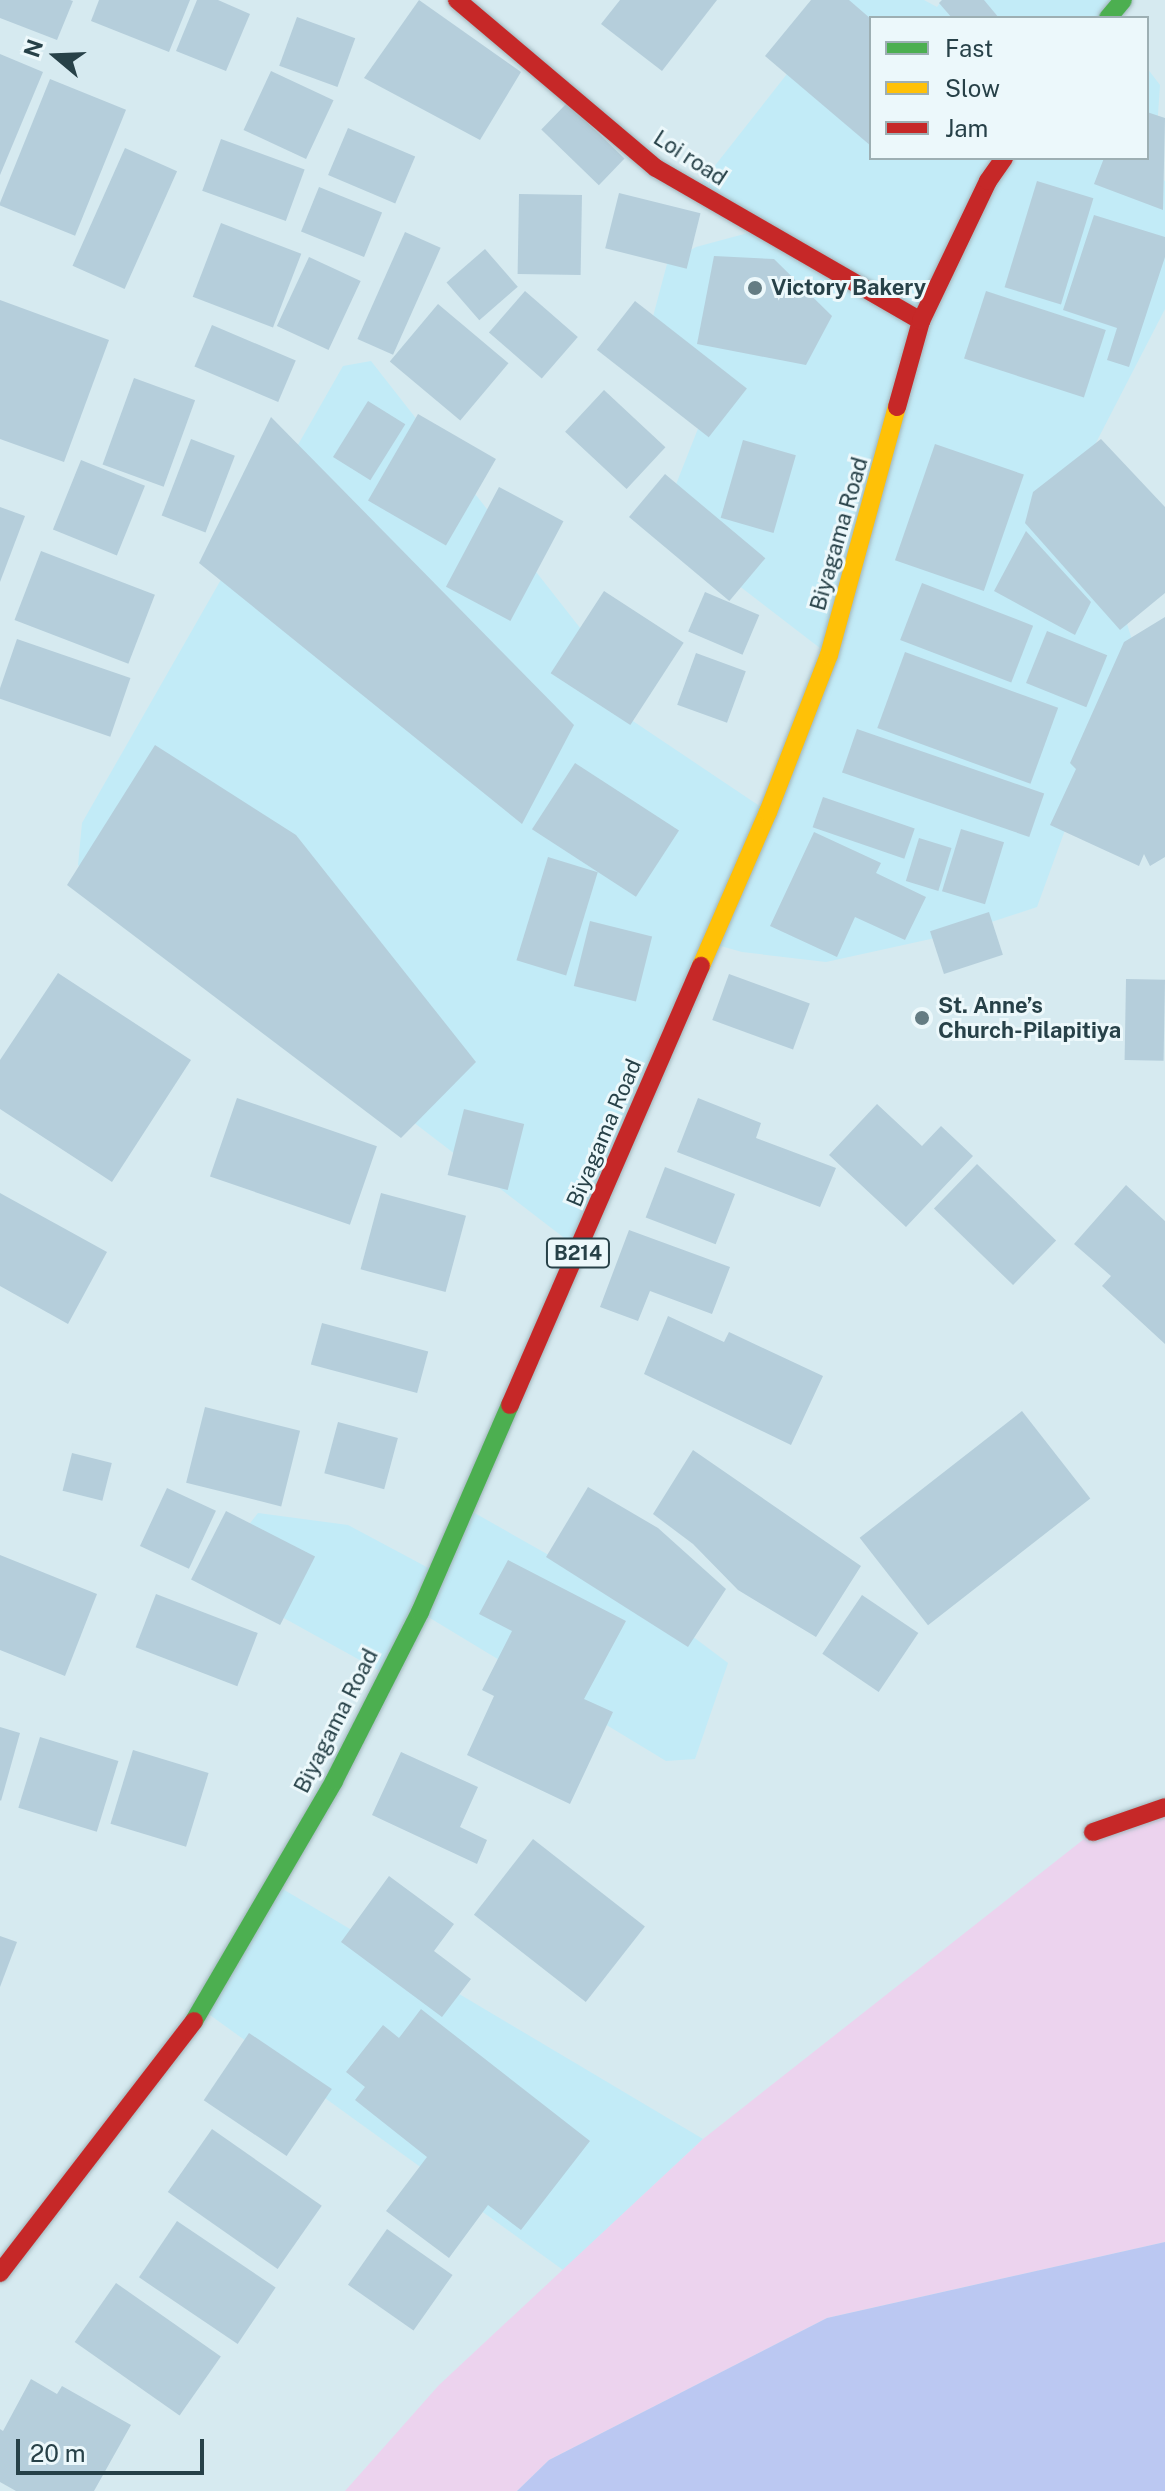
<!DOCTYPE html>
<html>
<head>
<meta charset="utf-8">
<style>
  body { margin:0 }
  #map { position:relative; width:1165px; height:2491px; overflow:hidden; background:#d6eaf0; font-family:"Public Sans",sans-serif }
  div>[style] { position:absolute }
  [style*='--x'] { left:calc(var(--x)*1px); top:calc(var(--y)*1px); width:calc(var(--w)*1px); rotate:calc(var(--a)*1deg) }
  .built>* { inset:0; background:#c2ebf7 }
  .green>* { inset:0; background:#ecd3ee }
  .water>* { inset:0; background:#bbc8f2 }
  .building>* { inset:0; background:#b5cedb; transform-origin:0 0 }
  .roads { filter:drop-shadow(0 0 2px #a0b5bb) drop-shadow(0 0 2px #a0b5bb) }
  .fast>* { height:18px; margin:-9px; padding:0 9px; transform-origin:9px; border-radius:9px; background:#4caf50 }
  .slow>* { height:18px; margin:-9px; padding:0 9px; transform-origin:9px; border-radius:9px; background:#ffc107 }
  .jam>* { height:18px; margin:-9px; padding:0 9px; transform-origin:9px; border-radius:9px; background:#c62828 }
  .dots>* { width:22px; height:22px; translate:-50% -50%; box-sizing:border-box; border:4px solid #ecf8fb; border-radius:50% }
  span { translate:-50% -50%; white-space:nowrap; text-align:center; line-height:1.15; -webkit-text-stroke:6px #ecf8fb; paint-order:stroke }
  .shield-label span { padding:2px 6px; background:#ecf8fb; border:2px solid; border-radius:6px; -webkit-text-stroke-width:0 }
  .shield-label { font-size:20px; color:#274148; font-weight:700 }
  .street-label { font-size:22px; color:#274148 }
  .poi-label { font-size:22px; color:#274148; font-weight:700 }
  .left { translate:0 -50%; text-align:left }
  .legend { position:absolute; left:869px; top:16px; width:280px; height:144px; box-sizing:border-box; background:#ecf8fb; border:2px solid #9dafb3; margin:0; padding:10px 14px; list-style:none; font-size:24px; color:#274148 }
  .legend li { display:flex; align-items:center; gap:16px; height:40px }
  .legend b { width:40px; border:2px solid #9dafb3 }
  .north { position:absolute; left:16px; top:16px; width:80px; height:80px; -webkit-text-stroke:6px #ecf8fb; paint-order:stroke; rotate:289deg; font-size:22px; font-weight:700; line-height:32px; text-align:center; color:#274148 }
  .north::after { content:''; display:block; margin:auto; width:28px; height:36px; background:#274148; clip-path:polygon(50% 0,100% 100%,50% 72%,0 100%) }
  .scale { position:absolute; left:16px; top:2439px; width:188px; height:36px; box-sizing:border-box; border:4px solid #274148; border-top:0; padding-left:10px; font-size:24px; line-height:28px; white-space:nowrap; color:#274148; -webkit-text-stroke:6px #ecf8fb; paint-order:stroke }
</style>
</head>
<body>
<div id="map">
  <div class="built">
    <div style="clip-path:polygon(845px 0,924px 0,937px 7px,942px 0,1123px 0,1108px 18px,871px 18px,871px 158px,1147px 158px,1147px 68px,1160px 85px,1154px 173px,1165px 181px,1165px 309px,1084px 466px,1085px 490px,1133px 643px,1037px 907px,958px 933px,826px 962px,742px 952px,710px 943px,580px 1250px,78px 865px,82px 823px,343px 366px,371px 361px,595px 647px,609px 705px,767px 811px,829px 655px,660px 525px,714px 388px,651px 324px,667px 264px,696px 247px,759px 230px,695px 191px)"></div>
    <div style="clip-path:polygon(464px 1507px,692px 1636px,728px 1663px,695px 1759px,666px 1761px,420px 1612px,385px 1674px,219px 1582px,223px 1558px,258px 1513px,348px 1525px,436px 1572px)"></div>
    <div style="clip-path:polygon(276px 1885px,703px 2139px,563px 2270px,203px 2010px)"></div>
  </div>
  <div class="green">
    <div style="clip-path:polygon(1165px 1807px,1165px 2242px,827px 2318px,549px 2460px,517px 2491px,345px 2491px,439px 2385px,703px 2139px,1093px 1832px)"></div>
  </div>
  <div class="water">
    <div style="clip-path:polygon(1165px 2242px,1165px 2491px,517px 2491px,549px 2460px,827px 2318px)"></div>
  </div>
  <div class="building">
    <div style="clip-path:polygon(0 0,70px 0,73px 1px,57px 40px,0 18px)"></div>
    <div style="clip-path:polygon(99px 0,190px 0,169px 52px,91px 21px)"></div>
    <div style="clip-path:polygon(197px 0,218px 0,250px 14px,226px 71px,176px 51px)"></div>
    <div style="clip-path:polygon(419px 0,521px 72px,480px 140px,364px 78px)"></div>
    <div style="clip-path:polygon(620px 0,717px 0,662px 71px,601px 24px)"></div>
    <div style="clip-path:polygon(811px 0,849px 0,871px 19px,871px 146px,765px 56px)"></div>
    <div style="clip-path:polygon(942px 0,984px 0,999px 18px,952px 18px,939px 3px)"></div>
    <div style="left:297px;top:17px;width:62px;height:52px;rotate:20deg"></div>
    <div style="clip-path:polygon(0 54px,43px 72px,0 175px)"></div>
    <div style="left:271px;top:71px;width:69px;height:65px;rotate:25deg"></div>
    <div style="left:50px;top:79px;width:82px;height:136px;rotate:22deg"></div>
    <div style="left:567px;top:103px;width:80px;height:37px;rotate:44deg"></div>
    <div style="clip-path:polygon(1147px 112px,1165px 118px,1163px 210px,1094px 184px,1104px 158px,1147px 158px)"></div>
    <div style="left:348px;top:128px;width:73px;height:51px;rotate:23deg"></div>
    <div style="left:221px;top:139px;width:89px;height:55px;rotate:20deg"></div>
    <div style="left:125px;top:148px;width:57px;height:129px;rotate:24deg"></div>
    <div style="left:1037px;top:181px;width:59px;height:111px;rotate:17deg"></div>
    <div style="left:319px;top:187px;width:68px;height:48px;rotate:22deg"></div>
    <div style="left:619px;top:193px;width:84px;height:57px;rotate:14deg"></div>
    <div style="left:519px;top:194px;width:63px;height:80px;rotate:1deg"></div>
    <div style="clip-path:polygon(1094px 215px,1165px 237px,1165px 257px,1129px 367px,1107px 360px,1117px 328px,1063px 310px)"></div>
    <div style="left:221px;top:223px;width:86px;height:79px;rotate:21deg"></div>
    <div style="left:405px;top:232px;width:39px;height:117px;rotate:24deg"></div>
    <div style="left:485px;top:249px;width:50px;height:51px;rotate:49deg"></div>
    <div style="clip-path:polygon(714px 256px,774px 259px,832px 316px,806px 365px,697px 344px)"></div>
    <div style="left:309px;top:257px;width:57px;height:76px;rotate:25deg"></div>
    <div style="left:525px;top:291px;width:70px;height:55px;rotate:41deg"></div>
    <div style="left:986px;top:291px;width:126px;height:71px;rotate:18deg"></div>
    <div style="clip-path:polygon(0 300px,109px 340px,64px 462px,0 439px)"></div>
    <div style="left:635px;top:301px;width:142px;height:62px;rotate:38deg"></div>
    <div style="left:438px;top:304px;width:92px;height:75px;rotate:40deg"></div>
    <div style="left:212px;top:325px;width:91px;height:45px;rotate:23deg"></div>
    <div style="left:134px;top:378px;width:65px;height:92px;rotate:20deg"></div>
    <div style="left:604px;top:390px;width:84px;height:57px;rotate:43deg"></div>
    <div style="left:368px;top:401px;width:44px;height:66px;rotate:32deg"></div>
    <div style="left:418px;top:414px;width:90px;height:100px;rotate:30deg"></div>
    <div style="clip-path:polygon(271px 417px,574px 725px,522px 824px,199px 563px)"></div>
    <div style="left:191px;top:439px;width:47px;height:82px;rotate:21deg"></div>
    <div style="clip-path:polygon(1101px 439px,1165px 507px,1165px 593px,1120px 630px,1025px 523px,1033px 492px)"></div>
    <div style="left:743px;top:440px;width:55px;height:81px;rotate:16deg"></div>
    <div style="left:935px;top:444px;width:94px;height:123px;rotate:19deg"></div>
    <div style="left:81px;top:460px;width:69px;height:75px;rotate:22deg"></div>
    <div style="left:665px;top:474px;width:131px;height:56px;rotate:40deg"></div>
    <div style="left:499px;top:487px;width:73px;height:113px;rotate:28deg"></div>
    <div style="clip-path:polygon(0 507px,25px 516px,0 582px)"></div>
    <div style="clip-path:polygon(1026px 531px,1091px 602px,1075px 635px,994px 591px)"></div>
    <div style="left:41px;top:551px;width:122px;height:74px;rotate:21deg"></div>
    <div style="left:922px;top:583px;width:119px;height:61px;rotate:21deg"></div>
    <div style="left:604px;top:591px;width:95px;height:98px;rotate:33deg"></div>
    <div style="left:705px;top:592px;width:59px;height:43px;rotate:23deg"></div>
    <div style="clip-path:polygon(1165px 617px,1165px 857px,1150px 866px,1144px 854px,1139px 866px,1050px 825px,1076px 769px,1070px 763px,1124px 642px)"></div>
    <div style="left:1047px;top:631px;width:65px;height:56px;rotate:22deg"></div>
    <div style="left:17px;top:639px;width:120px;height:62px;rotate:19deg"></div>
    <div style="left:905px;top:652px;width:163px;height:81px;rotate:20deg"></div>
    <div style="left:696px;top:653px;width:53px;height:55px;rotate:20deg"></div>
    <div style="left:857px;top:729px;width:198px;height:46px;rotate:19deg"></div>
    <div style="clip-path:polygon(155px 745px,296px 835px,476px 1062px,401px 1138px,67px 885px)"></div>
    <div style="left:575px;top:763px;width:124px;height:79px;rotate:33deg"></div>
    <div style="left:823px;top:797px;width:97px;height:32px;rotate:19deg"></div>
    <div style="left:961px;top:829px;width:45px;height:65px;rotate:17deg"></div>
    <div style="clip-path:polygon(814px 832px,881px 863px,876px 873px,926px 897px,905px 940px,855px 917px,837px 957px,770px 926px)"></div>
    <div style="left:919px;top:838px;width:34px;height:45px;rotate:17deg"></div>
    <div style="left:548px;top:857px;width:52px;height:108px;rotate:17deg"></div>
    <div style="left:989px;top:912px;width:45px;height:62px;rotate:72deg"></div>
    <div style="left:590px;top:921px;width:64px;height:67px;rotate:14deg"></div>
    <div style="clip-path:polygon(58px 973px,191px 1060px,112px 1182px,0 1109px,0 1060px)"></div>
    <div style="left:729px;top:974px;width:86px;height:49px;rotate:20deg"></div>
    <div style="left:1126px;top:979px;width:39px;height:81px;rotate:1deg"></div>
    <div style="left:237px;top:1098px;width:148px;height:83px;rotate:19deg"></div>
    <div style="clip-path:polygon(698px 1098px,761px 1123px,756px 1138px,836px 1168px,820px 1207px,677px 1152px)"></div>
    <div style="clip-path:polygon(877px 1104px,922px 1146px,941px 1126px,973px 1156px,906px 1227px,829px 1155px)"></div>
    <div style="left:464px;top:1109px;width:62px;height:68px;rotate:14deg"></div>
    <div style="left:977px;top:1164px;width:110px;height:62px;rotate:44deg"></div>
    <div style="left:665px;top:1167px;width:75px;height:54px;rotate:21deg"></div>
    <div style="clip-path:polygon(1126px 1185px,1165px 1221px,1165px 1344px,1102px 1286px,1111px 1276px,1074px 1244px)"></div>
    <div style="clip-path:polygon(0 1193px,107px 1252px,68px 1324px,0 1286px)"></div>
    <div style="left:381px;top:1193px;width:88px;height:79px;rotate:15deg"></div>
    <div style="clip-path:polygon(629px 1230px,730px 1267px,712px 1314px,650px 1291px,638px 1321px,600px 1307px)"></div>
    <div style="clip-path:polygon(668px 1316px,724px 1342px,729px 1332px,823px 1376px,791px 1445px,644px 1374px)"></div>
    <div style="left:322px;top:1323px;width:110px;height:43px;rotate:15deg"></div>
    <div style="left:205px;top:1407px;width:98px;height:78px;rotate:14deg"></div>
    <div style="left:1022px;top:1411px;width:111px;height:206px;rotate:52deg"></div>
    <div style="left:338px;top:1422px;width:62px;height:53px;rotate:15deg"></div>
    <div style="clip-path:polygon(693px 1450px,861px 1566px,816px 1637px,738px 1590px,693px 1544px,653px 1514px)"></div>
    <div style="left:72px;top:1453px;width:41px;height:39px;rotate:14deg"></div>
    <div style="clip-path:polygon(588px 1487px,658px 1528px,726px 1589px,688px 1647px,546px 1557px)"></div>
    <div style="left:167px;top:1488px;width:54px;height:64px;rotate:25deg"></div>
    <div style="left:226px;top:1511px;width:100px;height:77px;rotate:27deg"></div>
    <div style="clip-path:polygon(0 1555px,97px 1594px,65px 1676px,0 1650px)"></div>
    <div style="clip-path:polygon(508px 1560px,626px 1621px,584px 1699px,613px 1712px,570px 1804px,467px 1755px,494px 1696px,482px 1690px,512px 1631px,479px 1614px)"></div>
    <div style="left:156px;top:1594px;width:109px;height:57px;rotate:21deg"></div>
    <div style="left:862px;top:1595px;width:68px;height:71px;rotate:34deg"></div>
    <div style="clip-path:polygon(0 1727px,20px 1733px,1px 1801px,0 1800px)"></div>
    <div style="left:40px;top:1737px;width:82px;height:74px;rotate:17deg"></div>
    <div style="left:133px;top:1750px;width:79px;height:77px;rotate:17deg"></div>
    <div style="clip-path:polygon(401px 1752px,478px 1787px,460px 1827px,487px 1840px,477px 1864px,372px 1815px)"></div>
    <div style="left:533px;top:1839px;width:142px;height:96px;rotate:38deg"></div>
    <div style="clip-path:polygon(389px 1876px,454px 1924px,434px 1951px,471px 1979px,442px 2017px,341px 1942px)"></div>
    <div style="clip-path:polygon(0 1936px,17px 1942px,0 1987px)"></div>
    <div style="clip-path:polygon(421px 2009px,590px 2141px,521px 2230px,488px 2205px,449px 2258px,386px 2211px,427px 2157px,355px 2100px,365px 2087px,346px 2072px,383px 2025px,399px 2038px)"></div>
    <div style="left:249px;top:2033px;width:100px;height:81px;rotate:34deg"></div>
    <div style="left:212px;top:2129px;width:134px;height:77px;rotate:35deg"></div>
    <div style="left:177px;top:2221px;width:119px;height:68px;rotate:34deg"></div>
    <div style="left:387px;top:2229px;width:80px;height:68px;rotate:35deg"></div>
    <div style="left:116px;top:2283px;width:128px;height:72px;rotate:35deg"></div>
    <div style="clip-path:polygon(31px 2379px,57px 2394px,62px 2386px,131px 2425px,94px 2491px,16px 2491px,0 2482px,0 2429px,3px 2431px)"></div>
  </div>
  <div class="roads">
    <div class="fast">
      <div style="--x:1108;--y:18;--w:23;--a:-50"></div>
      <div style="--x:194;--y:2021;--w:278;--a:-59.7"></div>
      <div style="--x:334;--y:1781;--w:190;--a:-63"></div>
      <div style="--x:420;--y:1612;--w:226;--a:-66.5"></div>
    </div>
    <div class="slow">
      <div style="--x:701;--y:966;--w:168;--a:-66.5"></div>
      <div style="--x:768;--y:812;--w:168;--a:-68.8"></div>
      <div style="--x:829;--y:655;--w:257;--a:-74.7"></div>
    </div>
    <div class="jam">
      <div style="--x:457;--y:0;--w:260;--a:40.2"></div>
      <div style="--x:656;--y:168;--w:306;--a:30"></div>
      <div style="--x:897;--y:407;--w:89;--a:-74.4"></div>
      <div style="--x:921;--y:321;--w:155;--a:-64.4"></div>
      <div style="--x:988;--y:181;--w:28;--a:-55"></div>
      <div style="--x:510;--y:1405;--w:479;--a:-66.5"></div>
      <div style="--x:1093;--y:1832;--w:76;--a:-19.1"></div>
      <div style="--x:0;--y:2273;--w:318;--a:-52.4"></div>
    </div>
  </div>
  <div class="dots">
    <div style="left:755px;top:288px;background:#647c83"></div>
    <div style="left:922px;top:1018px;background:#647c83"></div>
  </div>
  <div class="shield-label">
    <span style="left:578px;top:1253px">B214</span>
  </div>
  <div class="street-label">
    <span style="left:690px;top:158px;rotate:33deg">Loi road</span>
    <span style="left:839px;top:534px;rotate:-74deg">Biyagama Road</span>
    <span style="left:604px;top:1133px;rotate:-67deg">Biyagama Road</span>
    <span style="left:336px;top:1721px;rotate:-63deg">Biyagama Road</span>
  </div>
  <div class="poi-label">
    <span class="left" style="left:771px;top:288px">Victory Bakery</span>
    <span class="left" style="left:938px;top:1018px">St. Anne’s<br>Church-Pilapitiya</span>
  </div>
  <ul class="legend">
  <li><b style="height:10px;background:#4caf50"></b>Fast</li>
  <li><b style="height:10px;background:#ffc107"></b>Slow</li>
  <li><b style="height:10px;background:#c62828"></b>Jam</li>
  </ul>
  <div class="north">N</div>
  <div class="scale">20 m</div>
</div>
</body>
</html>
